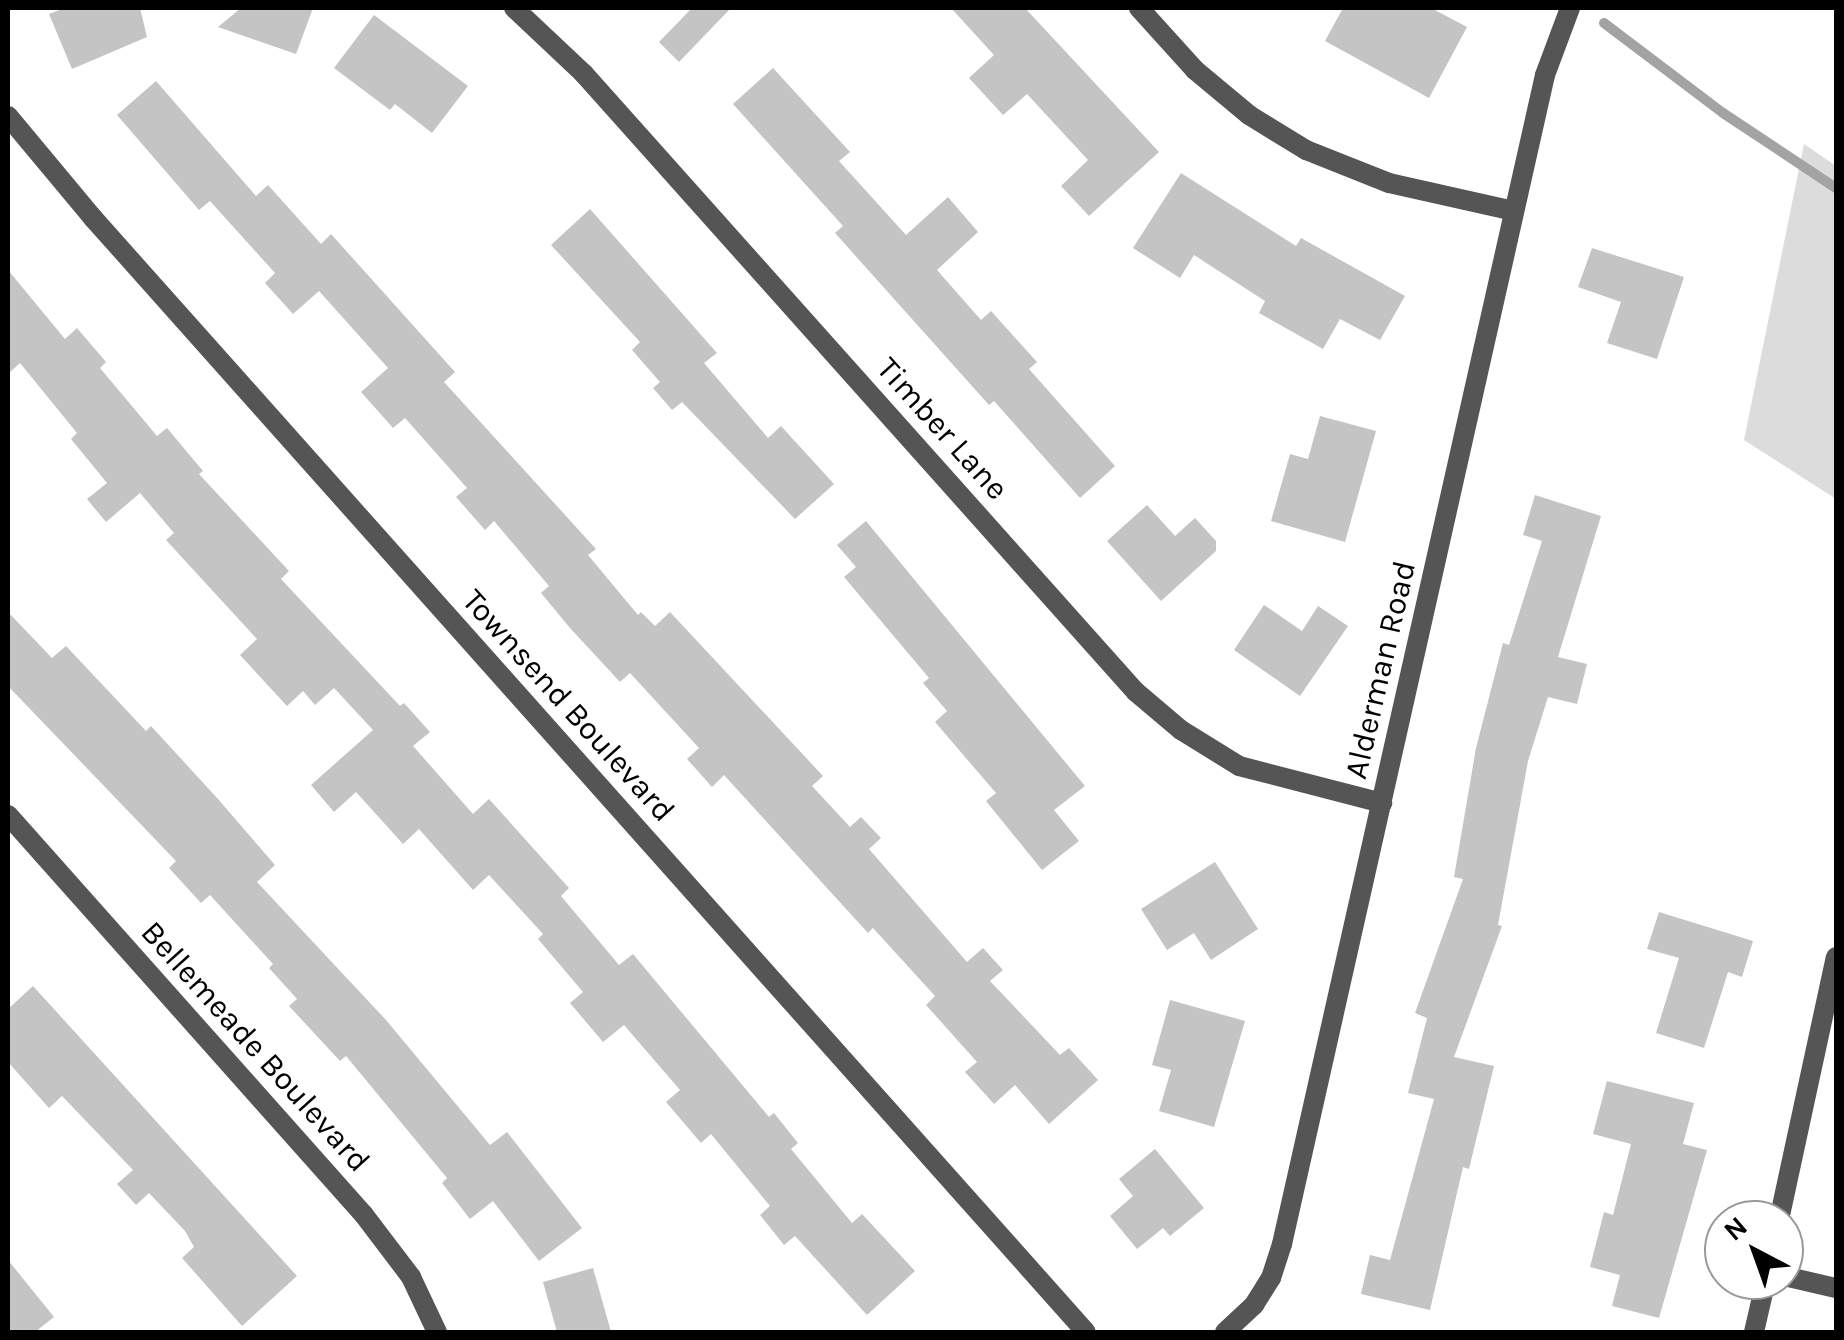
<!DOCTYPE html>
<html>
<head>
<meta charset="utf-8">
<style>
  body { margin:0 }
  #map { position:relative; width:1844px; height:1340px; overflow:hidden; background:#fff; font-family:Karla,sans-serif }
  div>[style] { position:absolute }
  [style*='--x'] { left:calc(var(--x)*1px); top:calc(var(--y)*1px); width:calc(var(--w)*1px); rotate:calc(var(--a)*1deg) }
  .green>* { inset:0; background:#dcdcdc }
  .stream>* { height:10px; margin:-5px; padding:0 5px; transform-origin:5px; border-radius:5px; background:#a3a3a3 }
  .building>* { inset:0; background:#c4c4c4 }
  .minor>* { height:20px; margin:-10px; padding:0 10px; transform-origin:10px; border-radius:10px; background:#555 }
  .tertiary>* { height:20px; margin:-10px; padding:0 10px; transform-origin:10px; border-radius:10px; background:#555 }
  span { translate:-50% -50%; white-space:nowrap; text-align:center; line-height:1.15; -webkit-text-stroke:10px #fff; paint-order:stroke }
  .street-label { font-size:32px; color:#000 }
  .frame { position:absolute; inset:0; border:10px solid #000; pointer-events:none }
  .north { position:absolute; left:1704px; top:1200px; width:100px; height:100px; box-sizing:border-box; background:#fff; border:2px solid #999; border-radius:50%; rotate:319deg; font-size:28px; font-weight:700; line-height:40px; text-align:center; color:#000 }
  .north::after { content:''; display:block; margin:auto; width:35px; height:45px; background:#000; clip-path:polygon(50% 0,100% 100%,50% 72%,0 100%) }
</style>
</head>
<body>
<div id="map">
  <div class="green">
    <div style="clip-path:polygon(1804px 144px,1836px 166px,1836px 499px,1744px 440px)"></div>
  </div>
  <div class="stream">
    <div style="--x:1604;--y:23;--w:149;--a:37.1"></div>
    <div style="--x:1723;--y:113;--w:136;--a:33.6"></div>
  </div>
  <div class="building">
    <div style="clip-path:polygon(65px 8px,140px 8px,147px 37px,72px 69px,49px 14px)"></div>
    <div style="clip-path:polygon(241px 8px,313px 8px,296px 54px,218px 27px)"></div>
    <div style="clip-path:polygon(692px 8px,731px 8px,679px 62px,659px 42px)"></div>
    <div style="clip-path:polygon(951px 8px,1025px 8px,1159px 152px,1089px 216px,1061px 186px,1088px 160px,1027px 94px,1003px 115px,969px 78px,994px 55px)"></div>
    <div style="clip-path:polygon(1343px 8px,1431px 8px,1467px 27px,1429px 98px,1325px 41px)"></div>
    <div style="clip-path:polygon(374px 15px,468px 86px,432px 133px,395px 104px,390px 110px,334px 68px)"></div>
    <div style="clip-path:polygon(773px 68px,850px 152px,839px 161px,906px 235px,948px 197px,978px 232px,937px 270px,981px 320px,991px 311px,1037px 362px,1029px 369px,1115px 466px,1080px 498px,994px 401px,989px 405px,835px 233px,843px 226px,733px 104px)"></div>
    <div style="clip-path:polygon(156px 81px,256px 196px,268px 185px,321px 244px,331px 234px,455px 372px,444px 382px,596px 549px,588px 555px,638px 615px,641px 612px,655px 626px,670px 612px,823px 776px,812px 786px,850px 827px,861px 817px,881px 838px,869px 849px,967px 962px,983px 948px,1003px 970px,990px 981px,1060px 1055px,1069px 1048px,1098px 1080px,1049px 1124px,1015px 1085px,994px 1104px,965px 1072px,977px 1062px,926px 1005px,935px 996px,873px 928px,868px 933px,724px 775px,712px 787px,687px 759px,699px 748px,630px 673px,620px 682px,570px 628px,541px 593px,549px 586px,494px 521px,485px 530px,456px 497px,467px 488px,405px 418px,393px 428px,361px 392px,388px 368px,319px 291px,293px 314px,265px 283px,275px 273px,210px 201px,199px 210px,117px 115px)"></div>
    <div style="clip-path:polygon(1181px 173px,1296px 246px,1301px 238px,1405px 296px,1380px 340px,1340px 319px,1323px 349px,1259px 313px,1265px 301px,1194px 255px,1180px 278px,1133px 248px)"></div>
    <div style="clip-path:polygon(590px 209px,717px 353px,704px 363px,768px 438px,781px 426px,834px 484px,795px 519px,682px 402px,672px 410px,653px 388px,660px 382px,632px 350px,640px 342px,551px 245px)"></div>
    <div style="clip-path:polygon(1592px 248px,1684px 277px,1657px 359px,1607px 343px,1621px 302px,1578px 287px)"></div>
    <div style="clip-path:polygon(8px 270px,65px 339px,77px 328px,106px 362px,100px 368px,157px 436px,167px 428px,203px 471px,199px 474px,289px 571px,281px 579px,400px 706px,404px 703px,430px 732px,413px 746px,473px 814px,489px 799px,569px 888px,561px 896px,619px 965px,633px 954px,769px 1117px,774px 1113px,798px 1143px,791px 1149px,852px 1223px,862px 1214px,915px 1271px,867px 1315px,795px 1236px,784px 1245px,760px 1215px,770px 1206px,711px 1134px,701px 1143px,666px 1102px,680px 1090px,624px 1025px,603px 1042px,570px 1003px,583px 992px,538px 939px,543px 934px,489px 875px,473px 890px,419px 829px,403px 844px,356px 792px,334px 812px,311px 785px,373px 730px,334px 688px,315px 705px,303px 691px,287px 706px,240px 655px,257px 639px,166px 540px,174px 533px,140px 493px,106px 522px,87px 499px,107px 483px,71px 439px,77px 433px,20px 363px,8px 374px)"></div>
    <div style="clip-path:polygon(1320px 416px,1376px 431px,1345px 542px,1271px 521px,1290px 454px,1308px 459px)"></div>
    <div style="clip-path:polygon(1535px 495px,1601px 516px,1558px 657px,1587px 664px,1577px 704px,1548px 697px,1528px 761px,1498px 925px,1502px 926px,1454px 1057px,1494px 1066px,1469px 1169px,1463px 1167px,1430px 1310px,1361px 1294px,1370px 1255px,1390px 1260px,1434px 1099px,1408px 1093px,1427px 1018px,1415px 1013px,1463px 879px,1454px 877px,1476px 748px,1503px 643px,1509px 645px,1542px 541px,1523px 535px)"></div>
    <div style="clip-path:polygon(1147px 505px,1175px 536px,1195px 518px,1216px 541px,1216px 551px,1161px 601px,1107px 541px)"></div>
    <div style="clip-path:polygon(866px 521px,1085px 786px,1054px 810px,1079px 841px,1042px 870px,986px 801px,996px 793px,935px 722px,947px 711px,923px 683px,929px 678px,844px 577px,856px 567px,837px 545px)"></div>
    <div style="clip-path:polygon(1264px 605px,1302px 631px,1318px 606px,1348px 626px,1300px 696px,1234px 650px)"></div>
    <div style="clip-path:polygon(8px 612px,52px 658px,66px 646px,146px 731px,151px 726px,218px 799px,275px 865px,257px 882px,386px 1020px,490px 1145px,507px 1132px,582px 1228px,539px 1261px,493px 1201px,470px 1219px,442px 1183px,447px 1178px,346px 1056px,340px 1061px,289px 1006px,297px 999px,269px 968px,273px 964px,210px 895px,201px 903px,169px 868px,176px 861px,8px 686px)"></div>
    <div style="clip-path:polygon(1215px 862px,1258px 929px,1211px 960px,1194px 933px,1167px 950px,1141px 909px)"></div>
    <div style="clip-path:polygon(1659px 912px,1753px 941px,1742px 977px,1728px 972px,1704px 1048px,1656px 1033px,1679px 958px,1647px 949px)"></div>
    <div style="clip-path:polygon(33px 986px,297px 1276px,242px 1326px,182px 1258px,194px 1247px,185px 1231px,149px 1193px,136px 1205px,117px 1184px,133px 1170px,62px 1096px,49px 1108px,8px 1062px,8px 1009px)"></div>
    <div style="clip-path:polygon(1170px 1000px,1245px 1021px,1214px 1127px,1159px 1111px,1171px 1070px,1152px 1065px)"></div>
    <div style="clip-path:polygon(1607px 1081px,1694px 1103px,1683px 1144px,1707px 1150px,1659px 1318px,1612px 1306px,1620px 1275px,1590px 1267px,1604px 1212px,1613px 1215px,1631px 1144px,1593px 1134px)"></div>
    <div style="clip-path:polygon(1155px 1149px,1204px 1208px,1170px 1236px,1163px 1228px,1137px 1249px,1110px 1216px,1133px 1196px,1119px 1179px)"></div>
    <div style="clip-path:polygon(8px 1260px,54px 1317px,35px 1332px,8px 1332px)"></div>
    <div style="clip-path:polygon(593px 1268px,611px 1332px,557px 1332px,543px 1282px)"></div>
  </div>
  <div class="minor">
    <div style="--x:514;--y:8;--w:96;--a:43.3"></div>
    <div style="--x:584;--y:74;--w:829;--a:48.23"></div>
    <div style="--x:1136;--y:692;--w:59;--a:40.2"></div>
    <div style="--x:1181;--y:730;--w:68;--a:31.8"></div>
    <div style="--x:1239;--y:766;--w:148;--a:14.5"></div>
    <div style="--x:1139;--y:8;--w:84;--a:47.9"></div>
    <div style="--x:1195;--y:70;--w:70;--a:39.8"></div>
    <div style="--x:1249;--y:115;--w:67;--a:31.6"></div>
    <div style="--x:1306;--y:150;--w:89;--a:21.7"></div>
    <div style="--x:1389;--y:183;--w:128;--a:12.6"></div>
    <div style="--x:8;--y:815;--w:535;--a:48.33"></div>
    <div style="--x:364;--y:1215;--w:78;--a:52.8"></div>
    <div style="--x:411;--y:1277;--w:61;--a:64.7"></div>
    <div style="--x:1779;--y:1220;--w:269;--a:-77.8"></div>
    <div style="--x:1784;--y:1276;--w:53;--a:13"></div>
    <div style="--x:1225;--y:1332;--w:40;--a:-43"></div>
    <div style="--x:1254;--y:1305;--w:32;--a:-58"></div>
    <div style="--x:1271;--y:1278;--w:36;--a:-72"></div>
    <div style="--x:1282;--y:1244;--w:1198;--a:-77.32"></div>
    <div style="--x:1545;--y:75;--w:72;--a:-69.5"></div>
    <div style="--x:1754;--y:1332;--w:53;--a:-77"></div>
  </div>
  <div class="tertiary">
    <div style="--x:8;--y:116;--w:133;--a:50.2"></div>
    <div style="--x:93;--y:218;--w:1492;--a:48.29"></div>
  </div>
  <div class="street-label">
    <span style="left:942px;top:429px;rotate:48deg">Timber Lane</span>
    <span style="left:1381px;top:670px;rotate:-77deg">Alderman Road</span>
    <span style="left:568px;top:706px;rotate:48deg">Townsend Boulevard</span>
    <span style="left:255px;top:1047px;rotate:48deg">Bellemeade Boulevard</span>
  </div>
  <div class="frame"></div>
  <div class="north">N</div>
</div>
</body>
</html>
